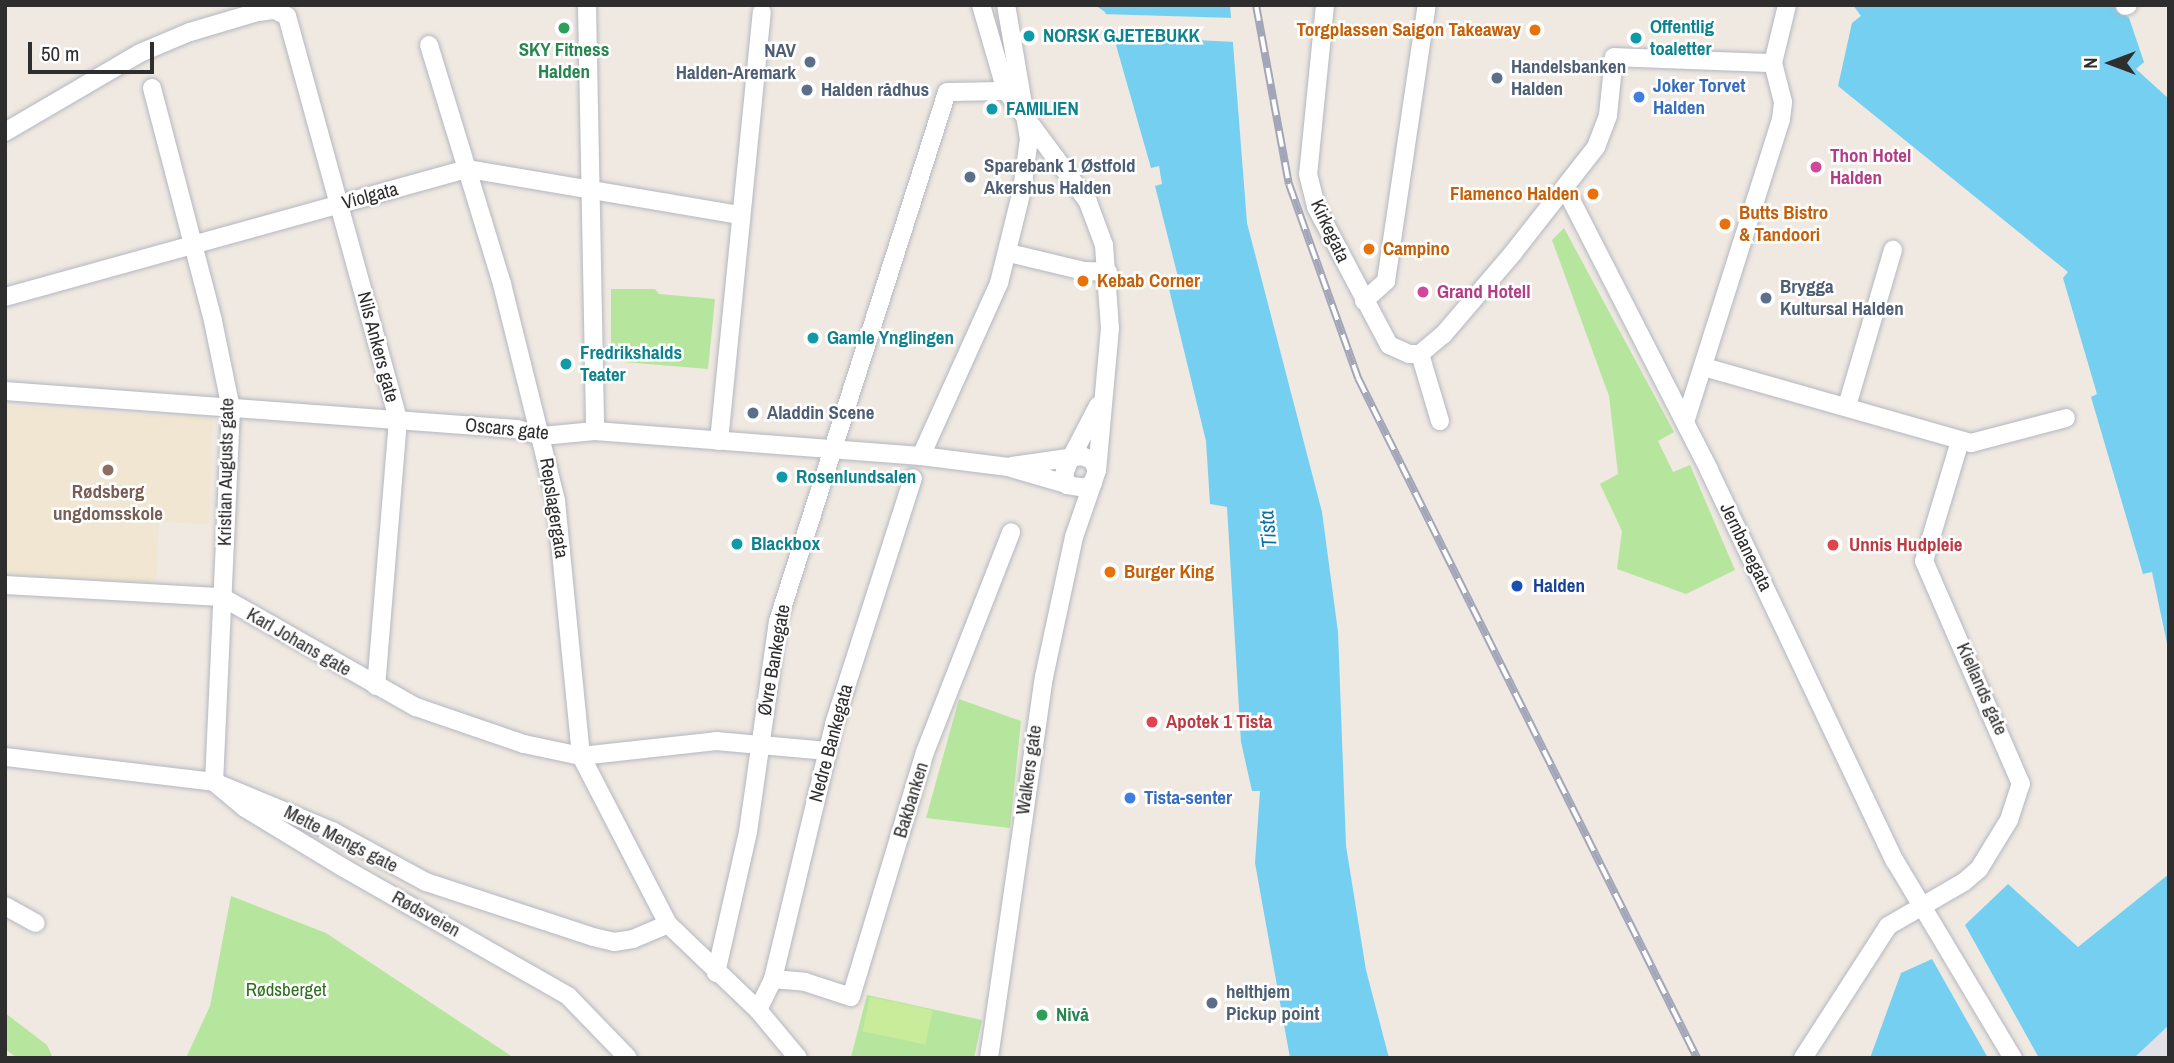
<!DOCTYPE html>
<html>
<head>
<meta charset="utf-8">
<style>
  body { margin:0 }
  #map { position:relative; width:2174px; height:1063px; overflow:hidden; background:#efe9e1; font-family:"Archivo Narrow",sans-serif }
  div>[style] { position:absolute }
  [style*='--x'] { left:calc(var(--x)*1px); top:calc(var(--y)*1px); width:calc(var(--w)*1px); rotate:calc(var(--a)*1deg) }
  .industrial>* { inset:0; background:#e3e1e8 }
  .education>* { inset:0; background:#f0e6d1 }
  .green>* { inset:0; background:#b6e59e }
  .pitch>* { inset:0; background:#c9ec9a; transform-origin:0 0 }
  .water>* { inset:0; background:#75cff0 }
  .pier>* { inset:0; background:#efe9e1 }
  .roads { filter:drop-shadow(0 0 2px #b4b7c1) drop-shadow(0 0 2px #b4b7c1) }
  .minor>* { height:18px; margin:-9px; padding:0 9px; transform-origin:9px; border-radius:9px; background:#fff }
  .rail>* { height:8px; margin-top:-4px; transform-origin:0; background:repeating-linear-gradient(90deg,#fff 0 16px,#a3a6b8 0 32px); box-sizing:border-box; border-block:2px solid #a3a6b8 }
  .dots>* { width:19px; height:19px; translate:-50% -50%; box-sizing:border-box; border:4px solid #fff; border-radius:50% }
  span { translate:-50% -50%; white-space:nowrap; text-align:center; line-height:1.15; -webkit-text-stroke:5px #fff; paint-order:stroke }
  .culture-label { font-size:19px; color:#0d838f; font-weight:700 }
  .left { translate:0 -50%; text-align:left }
  .food-label { font-size:19px; color:#c56008; font-weight:700 }
  .right { translate:-100% -50%; text-align:right }
  .leisure-label { font-size:19px; color:#27864d; font-weight:700 }
  .service-label { font-size:19px; color:#4e5e75; font-weight:700 }
  .shop-label { font-size:19px; color:#366cbe; font-weight:700 }
  .hotel-label { font-size:19px; color:#b23c85; font-weight:700 }
  .street-label { font-size:19px; color:#2e2e2e }
  .education-label { font-size:19px; color:#785e54; font-weight:700 }
  .health-label { font-size:19px; color:#be3a42; font-weight:700 }
  .transit-label { font-size:19px; color:#164399; font-weight:700 }
  .park-label { font-size:19px; color:#2c6e1b }
  .water-label { font-size:21px; color:#0d6fa3; font-style:italic }
  .frame { position:absolute; inset:0; border:7px solid #2e2e2e; pointer-events:none }
  .north { position:absolute; left:2076px; top:28px; width:70px; height:70px; -webkit-text-stroke:5px #fff; paint-order:stroke; rotate:270deg; font-size:19px; font-weight:700; line-height:28px; text-align:center; color:#2e2e2e }
  .north::after { content:''; display:block; margin:auto; width:24px; height:32px; background:#2e2e2e; clip-path:polygon(50% 0,100% 100%,50% 72%,0 100%) }
  .scale { position:absolute; left:28px; top:42px; width:126px; height:32px; box-sizing:border-box; border:4px solid #2e2e2e; border-top:0; padding-left:9px; font-size:21px; line-height:24px; white-space:nowrap; color:#2e2e2e; -webkit-text-stroke:5px #fff; paint-order:stroke }
</style>
</head>
<body>
<div id="map">
  <div class="industrial">
    <div style="clip-path:polygon(2169px 1025px,2169px 1058px,2134px 1058px)"></div>
  </div>
  <div class="education">
    <div style="clip-path:polygon(5px 406px,213px 419px,209px 524px,159px 522px,156px 583px,5px 575px)"></div>
  </div>
  <div class="green">
    <div style="clip-path:polygon(1564px 228px,1674px 432px,1658px 441px,1673px 472px,1690px 465px,1735px 570px,1686px 594px,1617px 569px,1622px 531px,1600px 484px,1618px 474px,1609px 396px,1552px 240px)"></div>
    <div style="clip-path:polygon(611px 289px,655px 289px,659px 294px,715px 299px,708px 369px,611px 361px)"></div>
    <div style="clip-path:polygon(959px 699px,1021px 721px,1010px 828px,926px 818px)"></div>
    <div style="clip-path:polygon(231px 896px,326px 933px,514px 1058px,186px 1058px,210px 1006px)"></div>
    <div style="clip-path:polygon(867px 995px,982px 1020px,974px 1058px,851px 1057px)"></div>
    <div style="clip-path:polygon(5px 1013px,47px 1045px,53px 1058px,17px 1058px,5px 1049px)"></div>
  </div>
  <div class="pitch">
    <div style="left:870px;top:997px;width:64px;height:35px;rotate:12deg"></div>
  </div>
  <div class="water">
    <div style="clip-path:polygon(1095px 5px,1230px 5px,1247px 223px,1322px 512px,1338px 632px,1346px 846px,1366px 970px,1389px 1058px,1290px 1058px,1255px 863px,1260px 791px,1252px 791px,1241px 742px,1227px 507px,1210px 504px,1206px 441px,1169px 289px,1179px 281px,1155px 186px,1162px 184px,1159px 166px,1151px 168px,1114px 38px,1105px 12px)"></div>
    <div style="clip-path:polygon(1853px 5px,2116px 5px,2129px 18px,2144px 62px,2136px 69px,2169px 99px,2169px 653px,2152px 572px,2143px 574px,2091px 397px,2097px 394px,2063px 278px,2068px 272px,1838px 86px,1852px 23px,1861px 16px)"></div>
    <div style="clip-path:polygon(2169px 874px,2169px 1025px,2134px 1058px,2039px 1058px,1965px 925px,2008px 884px,2078px 947px)"></div>
    <div style="clip-path:polygon(1932px 959px,1988px 1058px,1870px 1058px,1901px 973px)"></div>
  </div>
  <div class="pier">
    <div style="clip-path:polygon(1101px 14px,1235px 18px,1236px 42px,1110px 36px)"></div>
  </div>
  <div class="roads">
    <div class="minor">
      <div style="--x:587;--y:5;--w:426;--a:88.9"></div>
      <div style="--x:981;--y:5;--w:90;--a:73.8"></div>
      <div style="--x:1006;--y:91;--w:138;--a:53.5"></div>
      <div style="--x:1088;--y:202;--w:46;--a:69.6"></div>
      <div style="--x:1104;--y:245;--w:83;--a:85.9"></div>
      <div style="--x:1110;--y:328;--w:143;--a:95.2"></div>
      <div style="--x:1325;--y:5;--w:170;--a:95.7"></div>
      <div style="--x:1308;--y:174;--w:34;--a:76"></div>
      <div style="--x:1316;--y:207;--w:156;--a:62.1"></div>
      <div style="--x:1389;--y:345;--w:22;--a:24"></div>
      <div style="--x:1409;--y:354;--w:11;--a:0"></div>
      <div style="--x:1420;--y:354;--w:70;--a:73.4"></div>
      <div style="--x:2125;--y:6;--w:3;--a:-18"></div>
      <div style="--x:429;--y:45;--w:250;--a:73"></div>
      <div style="--x:502;--y:284;--w:224;--a:76"></div>
      <div style="--x:556;--y:501;--w:256;--a:84.4"></div>
      <div style="--x:581;--y:756;--w:189;--a:62.6"></div>
      <div style="--x:668;--y:924;--w:124;--a:43.7"></div>
      <div style="--x:758;--y:1010;--w:62;--a:50.2"></div>
      <div style="--x:1773;--y:63;--w:60;--a:-76.4"></div>
      <div style="--x:152;--y:88;--w:241;--a:75.3"></div>
      <div style="--x:213;--y:321;--w:90;--a:78.4"></div>
      <div style="--x:231;--y:409;--w:373;--a:92.6"></div>
      <div style="--x:214;--y:782;--w:40;--a:40"></div>
      <div style="--x:245;--y:808;--w:114;--a:31.3"></div>
      <div style="--x:342;--y:867;--w:260;--a:29.7"></div>
      <div style="--x:568;--y:996;--w:86;--a:45.9"></div>
      <div style="--x:5;--y:132;--w:156;--a:-30.3"></div>
      <div style="--x:140;--y:53;--w:54;--a:-22.8"></div>
      <div style="--x:190;--y:32;--w:71;--a:-16.4"></div>
      <div style="--x:258;--y:12;--w:17;--a:-7"></div>
      <div style="--x:275;--y:10;--w:13;--a:27"></div>
      <div style="--x:287;--y:16;--w:419;--a:74.6"></div>
      <div style="--x:398;--y:420;--w:267;--a:94.7"></div>
      <div style="--x:1566;--y:190;--w:314;--a:62.9"></div>
      <div style="--x:1709;--y:470;--w:433;--a:64.6"></div>
      <div style="--x:1895;--y:861;--w:230;--a:59.1"></div>
      <div style="--x:1009;--y:253;--w:77;--a:13.5"></div>
      <div style="--x:1084;--y:271;--w:24;--a:2"></div>
      <div style="--x:5;--y:297;--w:480;--a:-15.5"></div>
      <div style="--x:468;--y:169;--w:276;--a:9.6"></div>
      <div style="--x:1364;--y:301;--w:30;--a:-42"></div>
      <div style="--x:1386;--y:281;--w:279;--a:-81.6"></div>
      <div style="--x:1420;--y:354;--w:30;--a:-40"></div>
      <div style="--x:1443;--y:335;--w:108;--a:-49.5"></div>
      <div style="--x:1513;--y:253;--w:135;--a:-51.9"></div>
      <div style="--x:1596;--y:147;--w:34;--a:-69"></div>
      <div style="--x:1608;--y:115;--w:58;--a:-84.1"></div>
      <div style="--x:1614;--y:57;--w:159;--a:2.2"></div>
      <div style="--x:1704;--y:367;--w:278;--a:15.9"></div>
      <div style="--x:1971;--y:443;--w:98;--a:-14.7"></div>
      <div style="--x:5;--y:391;--w:513;--a:4.24"></div>
      <div style="--x:517;--y:429;--w:26;--a:16"></div>
      <div style="--x:542;--y:436;--w:53;--a:-5.4"></div>
      <div style="--x:595;--y:431;--w:327;--a:4.4"></div>
      <div style="--x:921;--y:456;--w:88;--a:7.2"></div>
      <div style="--x:1008;--y:467;--w:60;--a:16.3"></div>
      <div style="--x:1847;--y:406;--w:163;--a:-73.6"></div>
      <div style="--x:1685;--y:422;--w:318;--a:-72.4"></div>
      <div style="--x:1781;--y:119;--w:17;--a:-83"></div>
      <div style="--x:1783;--y:102;--w:40;--a:-104.4"></div>
      <div style="--x:719;--y:441;--w:431;--a:-84.3"></div>
      <div style="--x:921;--y:456;--w:190;--a:-65.7"></div>
      <div style="--x:999;--y:283;--w:96;--a:-76.1"></div>
      <div style="--x:1022;--y:190;--w:51;--a:-82.2"></div>
      <div style="--x:1029;--y:139;--w:136;--a:-99.7"></div>
      <div style="--x:1071;--y:458;--w:59;--a:-62.6"></div>
      <div style="--x:1012;--y:466;--w:71;--a:-8.1"></div>
      <div style="--x:1082;--y:456;--w:11;--a:22"></div>
      <div style="--x:1092;--y:460;--w:11;--a:63"></div>
      <div style="--x:1097;--y:470;--w:13;--a:108"></div>
      <div style="--x:1093;--y:482;--w:9;--a:139"></div>
      <div style="--x:1086;--y:488;--w:19;--a:-171"></div>
      <div style="--x:1067;--y:485;--w:11;--a:-105"></div>
      <div style="--x:1064;--y:474;--w:16;--a:-68"></div>
      <div style="--x:5;--y:585;--w:217;--a:3.2"></div>
      <div style="--x:222;--y:597;--w:223;--a:29.6"></div>
      <div style="--x:416;--y:707;--w:114;--a:18.9"></div>
      <div style="--x:524;--y:744;--w:58;--a:11.9"></div>
      <div style="--x:581;--y:756;--w:136;--a:-6.3"></div>
      <div style="--x:716;--y:741;--w:112;--a:5.1"></div>
      <div style="--x:5;--y:757;--w:210;--a:6.8"></div>
      <div style="--x:214;--y:782;--w:128;--a:22.6"></div>
      <div style="--x:332;--y:831;--w:107;--a:28.5"></div>
      <div style="--x:426;--y:882;--w:176;--a:18.2"></div>
      <div style="--x:593;--y:937;--w:22;--a:13"></div>
      <div style="--x:614;--y:942;--w:19;--a:-9"></div>
      <div style="--x:633;--y:939;--w:38;--a:-23"></div>
      <div style="--x:5;--y:906;--w:35;--a:29"></div>
      <div style="--x:716;--y:973;--w:145;--a:-77.2"></div>
      <div style="--x:748;--y:832;--w:213;--a:-81.9"></div>
      <div style="--x:778;--y:621;--w:555;--a:-72.28"></div>
      <div style="--x:947;--y:92;--w:59;--a:-1"></div>
      <div style="--x:773;--y:979;--w:32;--a:5"></div>
      <div style="--x:805;--y:982;--w:48;--a:18.1"></div>
      <div style="--x:851;--y:997;--w:256;--a:-73.2"></div>
      <div style="--x:925;--y:752;--w:236;--a:-68.6"></div>
      <div style="--x:758;--y:1010;--w:34;--a:-64"></div>
      <div style="--x:773;--y:979;--w:262;--a:-76.5"></div>
      <div style="--x:834;--y:724;--w:258;--a:-72.2"></div>
      <div style="--x:989;--y:1058;--w:385;--a:-81.8"></div>
      <div style="--x:1044;--y:677;--w:143;--a:-77.9"></div>
      <div style="--x:1074;--y:537;--w:58;--a:-70.9"></div>
      <div style="--x:1803;--y:1058;--w:157;--a:-57.2"></div>
      <div style="--x:1888;--y:926;--w:88;--a:-30.1"></div>
      <div style="--x:1964;--y:882;--w:20;--a:-41"></div>
      <div style="--x:1979;--y:869;--w:57;--a:-58.5"></div>
      <div style="--x:2009;--y:820;--w:38;--a:-72"></div>
      <div style="--x:2021;--y:784;--w:243;--a:-113.5"></div>
      <div style="--x:1924;--y:561;--w:125;--a:-73.3"></div>
    </div>
  </div>
  <div class="rail">
    <div style="--x:1256;--y:5;--w:182;--a:79.6"></div>
    <div style="--x:1289;--y:184;--w:206;--a:70.4"></div>
    <div style="--x:1358;--y:378;--w:760;--a:63.5"></div>
  </div>
  <div class="dots">
    <div style="left:564px;top:28px;background:#2e9e5b"></div>
    <div style="left:1535px;top:30px;background:#e8710a"></div>
    <div style="left:1029px;top:36px;background:#0f9aa8"></div>
    <div style="left:1636px;top:38px;background:#0f9aa8"></div>
    <div style="left:810px;top:62px;background:#5c6f8a"></div>
    <div style="left:1497px;top:78px;background:#5c6f8a"></div>
    <div style="left:807px;top:90px;background:#5c6f8a"></div>
    <div style="left:1639px;top:97px;background:#3f7fe0"></div>
    <div style="left:992px;top:109px;background:#0f9aa8"></div>
    <div style="left:1816px;top:167px;background:#d1479c"></div>
    <div style="left:970px;top:177px;background:#5c6f8a"></div>
    <div style="left:1593px;top:194px;background:#e8710a"></div>
    <div style="left:1725px;top:224px;background:#e8710a"></div>
    <div style="left:1369px;top:249px;background:#e8710a"></div>
    <div style="left:1083px;top:281px;background:#e8710a"></div>
    <div style="left:1423px;top:292px;background:#d1479c"></div>
    <div style="left:1766px;top:298px;background:#5c6f8a"></div>
    <div style="left:813px;top:338px;background:#0f9aa8"></div>
    <div style="left:566px;top:364px;background:#0f9aa8"></div>
    <div style="left:753px;top:413px;background:#5c6f8a"></div>
    <div style="left:108px;top:470px;background:#8d6e63"></div>
    <div style="left:782px;top:477px;background:#0f9aa8"></div>
    <div style="left:737px;top:544px;background:#0f9aa8"></div>
    <div style="left:1833px;top:545px;background:#e0444e"></div>
    <div style="left:1110px;top:572px;background:#e8710a"></div>
    <div style="left:1517px;top:586px;background:#1a4fb4"></div>
    <div style="left:1152px;top:722px;background:#e0444e"></div>
    <div style="left:1130px;top:798px;background:#3f7fe0"></div>
    <div style="left:1212px;top:1003px;background:#5c6f8a"></div>
    <div style="left:1042px;top:1015px;background:#2e9e5b"></div>
  </div>
  <div class="culture-label">
    <span class="left" style="left:1650px;top:38px">Offentlig<br>toaletter</span>
    <span class="left" style="left:1043px;top:36px">NORSK GJETEBUKK</span>
    <span class="left" style="left:1006px;top:109px">FAMILIEN</span>
    <span class="left" style="left:827px;top:338px">Gamle Ynglingen</span>
    <span class="left" style="left:580px;top:364px">Fredrikshalds<br>Teater</span>
    <span class="left" style="left:796px;top:477px">Rosenlundsalen</span>
    <span class="left" style="left:751px;top:544px">Blackbox</span>
  </div>
  <div class="food-label">
    <span class="right" style="left:1521px;top:30px">Torgplassen Saigon Takeaway</span>
    <span class="right" style="left:1579px;top:194px">Flamenco Halden</span>
    <span class="left" style="left:1739px;top:224px">Butts Bistro<br>&amp; Tandoori</span>
    <span class="left" style="left:1383px;top:249px">Campino</span>
    <span class="left" style="left:1097px;top:281px">Kebab Corner</span>
    <span class="left" style="left:1124px;top:572px">Burger King</span>
  </div>
  <div class="leisure-label">
    <span style="left:564px;top:61px">SKY Fitness<br>Halden</span>
    <span class="left" style="left:1056px;top:1015px">Nivå</span>
  </div>
  <div class="service-label">
    <span class="right" style="left:796px;top:62px">NAV<br>Halden-Aremark</span>
    <span class="left" style="left:1511px;top:78px">Handelsbanken<br>Halden</span>
    <span class="left" style="left:821px;top:90px">Halden rådhus</span>
    <span class="left" style="left:984px;top:177px">Sparebank 1 Østfold<br>Akershus Halden</span>
    <span class="left" style="left:1780px;top:298px">Brygga<br>Kultursal Halden</span>
    <span class="left" style="left:767px;top:413px">Aladdin Scene</span>
    <span class="left" style="left:1226px;top:1003px">helthjem<br>Pickup point</span>
  </div>
  <div class="shop-label">
    <span class="left" style="left:1653px;top:97px">Joker Torvet<br>Halden</span>
    <span class="left" style="left:1144px;top:798px">Tista-senter</span>
  </div>
  <div class="hotel-label">
    <span class="left" style="left:1830px;top:167px">Thon Hotel<br>Halden</span>
    <span class="left" style="left:1437px;top:292px">Grand Hotell</span>
  </div>
  <div class="street-label">
    <span style="left:370px;top:196px;rotate:-15deg">Violgata</span>
    <span style="left:1330px;top:231px;rotate:65deg">Kirkegata</span>
    <span style="left:378px;top:347px;rotate:75deg">Nils Ankers gate</span>
    <span style="left:507px;top:429px;rotate:6deg">Oscars gate</span>
    <span style="left:226px;top:472px;rotate:-89deg">Kristian Augusts gate</span>
    <span style="left:554px;top:508px;rotate:81deg">Repslagergata</span>
    <span style="left:1746px;top:547px;rotate:64deg">Jernbanegata</span>
    <span style="left:299px;top:642px;rotate:30deg">Karl Johans gate</span>
    <span style="left:774px;top:660px;rotate:-80deg">Øvre Bankegate</span>
    <span style="left:1982px;top:689px;rotate:66deg">Kiellands gate</span>
    <span style="left:831px;top:743px;rotate:-75deg">Nedre Bankegata</span>
    <span style="left:1029px;top:770px;rotate:-82deg">Walkers gate</span>
    <span style="left:911px;top:800px;rotate:-73deg">Bakbanken</span>
    <span style="left:341px;top:839px;rotate:27deg">Mette Mengs gate</span>
    <span style="left:426px;top:914px;rotate:29deg">Rødsveien</span>
  </div>
  <div class="education-label">
    <span style="left:108px;top:503px">Rødsberg<br>ungdomsskole</span>
  </div>
  <div class="health-label">
    <span class="left" style="left:1849px;top:545px">Unnis Hudpleie</span>
    <span class="left" style="left:1166px;top:722px">Apotek 1 Tista</span>
  </div>
  <div class="transit-label">
    <span class="left" style="left:1533px;top:586px">Halden</span>
  </div>
  <div class="park-label">
    <span style="left:286px;top:990px">Rødsberget</span>
  </div>
  <div class="water-label">
    <span style="left:1268px;top:529px;rotate:-96deg">Tista</span>
  </div>
  <div class="frame"></div>
  <div class="north">N</div>
  <div class="scale">50 m</div>
</div>
</body>
</html>
